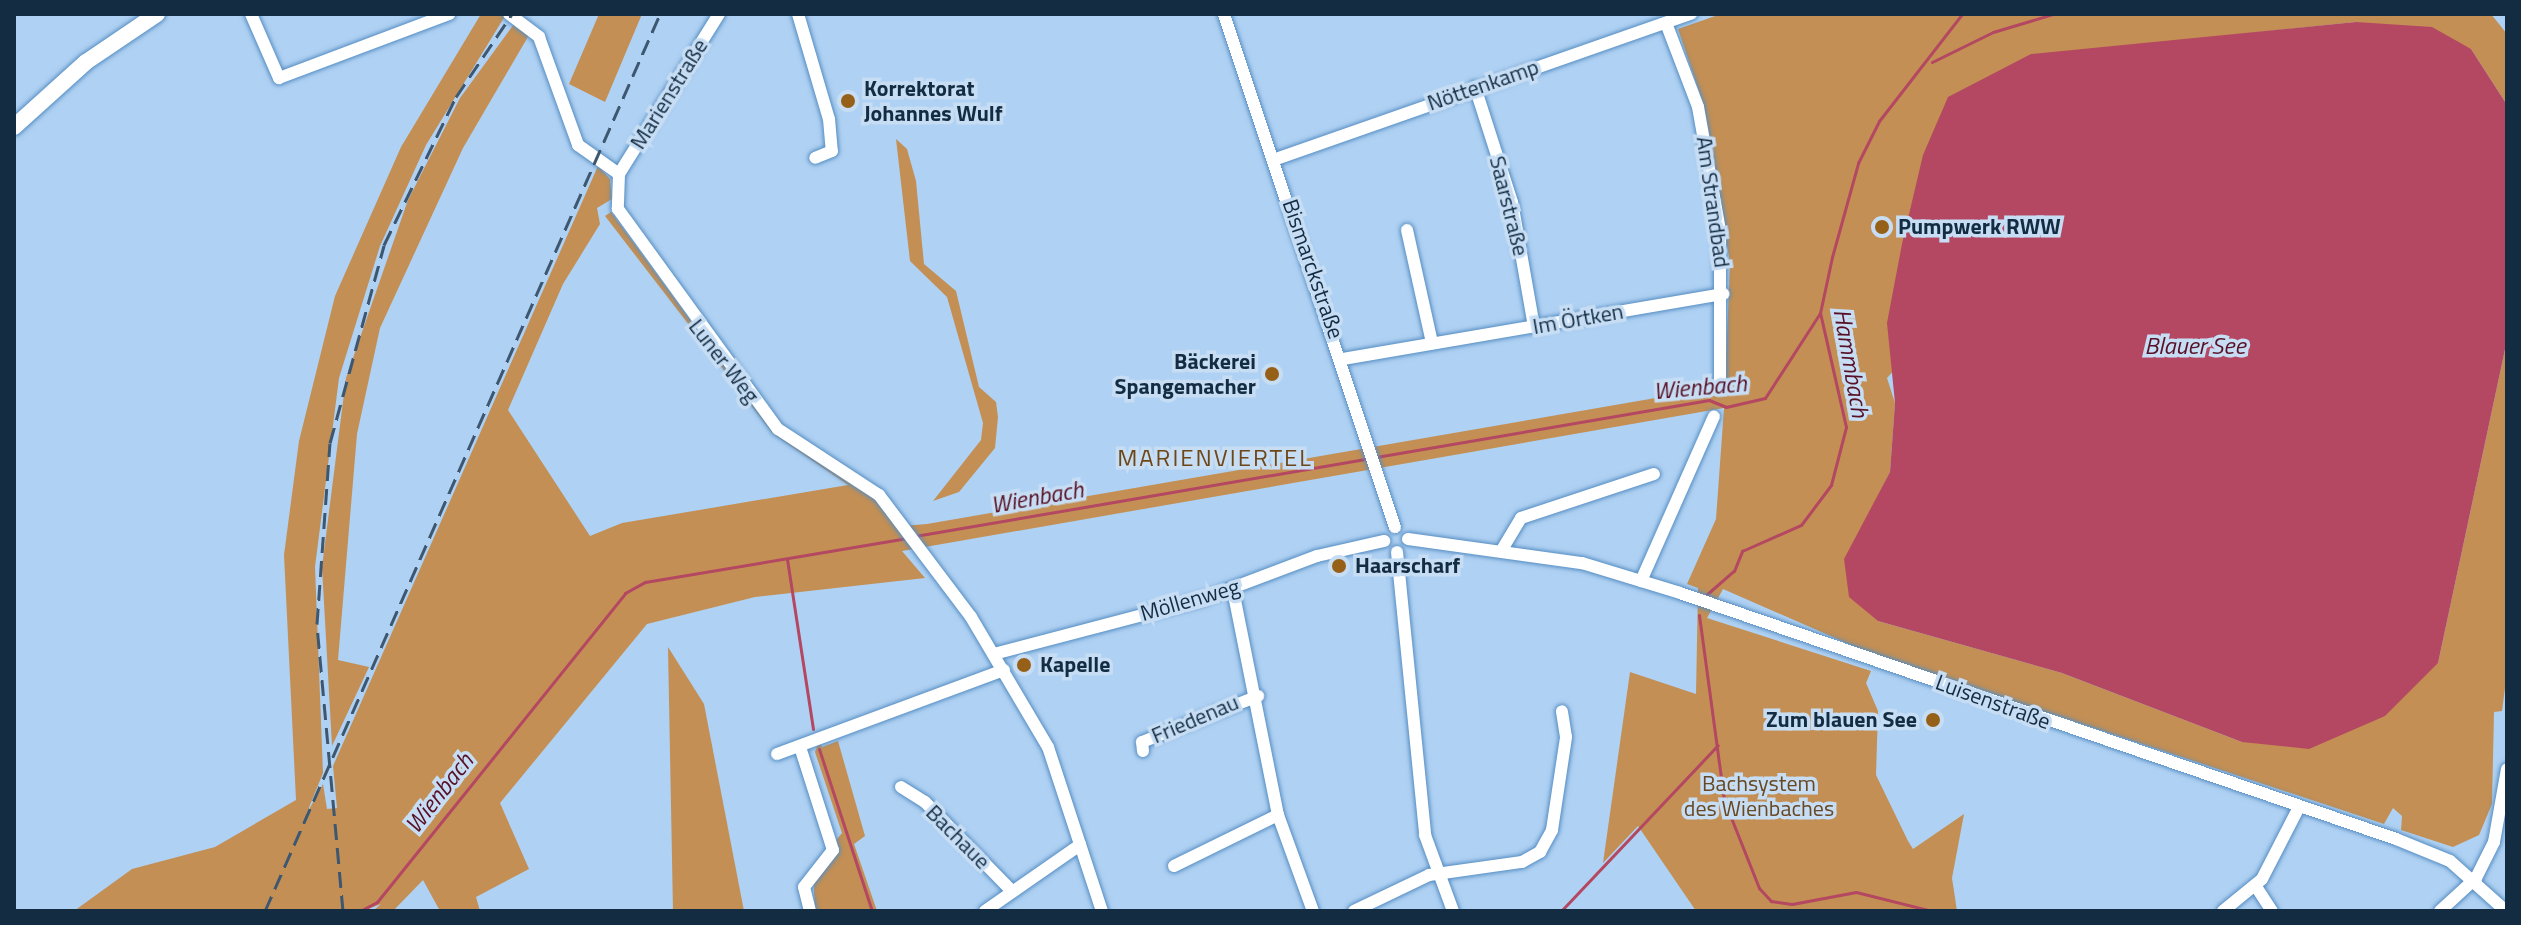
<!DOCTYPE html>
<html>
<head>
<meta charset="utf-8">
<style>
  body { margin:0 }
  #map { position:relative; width:2521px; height:925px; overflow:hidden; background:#afd1f3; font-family:"Titillium Web",sans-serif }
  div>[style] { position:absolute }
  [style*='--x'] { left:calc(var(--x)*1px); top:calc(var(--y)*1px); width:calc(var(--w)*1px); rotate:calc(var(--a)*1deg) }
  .green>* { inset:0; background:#c38f54 }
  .water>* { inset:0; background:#b44761 }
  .stream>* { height:3px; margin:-1.5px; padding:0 1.5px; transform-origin:1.5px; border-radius:1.5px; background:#b44761 }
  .roads { filter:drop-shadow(0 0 2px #558dc2) drop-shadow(0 0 2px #558dc2) }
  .street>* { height:12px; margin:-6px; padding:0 6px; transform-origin:6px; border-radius:6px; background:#fff }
  .secondary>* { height:16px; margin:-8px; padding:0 8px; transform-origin:8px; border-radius:8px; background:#fff }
  .rail>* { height:3px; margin-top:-1.5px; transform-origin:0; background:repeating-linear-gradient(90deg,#3d5770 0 16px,transparent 0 24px) }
  .dots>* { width:22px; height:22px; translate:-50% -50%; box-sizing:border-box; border:4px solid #c6ddf4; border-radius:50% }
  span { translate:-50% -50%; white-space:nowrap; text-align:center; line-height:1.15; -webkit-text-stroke:7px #c6ddf4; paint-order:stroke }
  .street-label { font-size:22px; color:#142c42 }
  .poi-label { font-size:22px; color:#142c42; font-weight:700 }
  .left { translate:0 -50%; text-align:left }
  .right { translate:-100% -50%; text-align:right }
  .park-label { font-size:22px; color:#684822 }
  .water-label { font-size:24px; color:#581025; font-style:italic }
  .neighbourhood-label { font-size:24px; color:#6d4718; letter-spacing:2px }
  .frame { position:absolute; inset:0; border:16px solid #142c42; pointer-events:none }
</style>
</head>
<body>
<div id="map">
  <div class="green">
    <div style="clip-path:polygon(481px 14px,505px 16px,426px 145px,380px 246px,339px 378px,315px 567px,323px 773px,306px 815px,323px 784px,327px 809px,337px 808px,333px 766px,598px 166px,610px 179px,612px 199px,597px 208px,600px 224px,563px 284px,508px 410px,590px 536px,622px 523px,848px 485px,773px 434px,605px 216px,611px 212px,771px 430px,882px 502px,902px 526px,927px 524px,1725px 386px,1730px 263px,1703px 103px,1678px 29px,1721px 14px,2491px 14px,2507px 34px,2507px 105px,2471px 49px,2356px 22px,2203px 38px,1887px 378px,1895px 403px,1890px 472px,1872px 508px,1878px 621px,2062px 673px,2242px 742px,2438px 663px,2507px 340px,2507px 673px,2502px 711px,2494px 712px,2492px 804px,2479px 835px,2453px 847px,2401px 830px,2402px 816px,2393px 808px,2384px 824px,1876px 656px,1723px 589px,1707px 618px,1871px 671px,1866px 683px,1878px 711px,1876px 775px,1908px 841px,1913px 849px,1964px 814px,1952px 878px,1957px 911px,1696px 911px,1638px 826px,1603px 863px,1630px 672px,1696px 694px,1698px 588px,1687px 584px,1716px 519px,1724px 408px,902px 551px,925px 578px,755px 597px,647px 624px,500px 803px,529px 869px,476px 897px,480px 911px,440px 911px,423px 880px,393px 911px,373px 911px,381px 904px,363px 911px,74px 911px,132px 869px,215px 847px,296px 800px,284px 555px,299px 441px,335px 296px,401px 147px)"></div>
    <div style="clip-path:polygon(599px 14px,642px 14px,605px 102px,569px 84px)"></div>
    <div style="clip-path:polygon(514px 24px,529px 35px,463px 148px,380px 328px,357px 434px,338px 660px,369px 667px,332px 746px,322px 567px,346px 378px,408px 200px,460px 98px)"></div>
    <div style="clip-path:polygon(896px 139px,907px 149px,916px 181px,924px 264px,956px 291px,979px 387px,996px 402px,998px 417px,995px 448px,959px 492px,933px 501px,981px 440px,983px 423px,947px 297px,910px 261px)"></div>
    <div style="clip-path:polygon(668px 647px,704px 704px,744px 911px,673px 911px)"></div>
    <div style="clip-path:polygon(819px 740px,822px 747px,838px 741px,865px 836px,854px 844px,877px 911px,815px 911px,813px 868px,842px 833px,815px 752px)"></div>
  </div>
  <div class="water">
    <div style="clip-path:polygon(2356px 22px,2432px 27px,2471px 49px,2507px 105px,2507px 340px,2438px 663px,2385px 716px,2309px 749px,2242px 742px,2062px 673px,1878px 621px,1849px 597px,1844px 559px,1890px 472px,1895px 403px,1887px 323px,1902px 244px,1923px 155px,1948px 97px,2031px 54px)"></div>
  </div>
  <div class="stream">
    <div style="--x:1932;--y:62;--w:68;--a:-26.2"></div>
    <div style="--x:1993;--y:32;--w:63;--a:-16.7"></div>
    <div style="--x:1376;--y:457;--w:338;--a:-9.7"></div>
    <div style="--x:1709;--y:400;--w:18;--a:22"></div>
    <div style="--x:1726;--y:407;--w:40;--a:-13"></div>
    <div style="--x:1765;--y:398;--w:101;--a:-57.1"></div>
    <div style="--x:915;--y:536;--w:461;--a:-9.7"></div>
    <div style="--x:787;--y:559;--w:172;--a:81.3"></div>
    <div style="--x:1706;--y:595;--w:37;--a:-41"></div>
    <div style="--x:1734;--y:571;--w:22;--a:-68"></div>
    <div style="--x:1742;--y:551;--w:64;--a:-23.8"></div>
    <div style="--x:1801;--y:525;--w:50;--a:-53.1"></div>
    <div style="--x:1831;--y:485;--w:60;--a:-75.5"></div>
    <div style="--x:1846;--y:427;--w:117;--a:-102.8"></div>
    <div style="--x:1820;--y:313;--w:57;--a:-77.9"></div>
    <div style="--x:1832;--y:257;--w:98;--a:-74.5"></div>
    <div style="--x:1858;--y:163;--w:47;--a:-63.4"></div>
    <div style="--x:1879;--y:121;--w:135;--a:-52.2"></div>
    <div style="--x:1699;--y:615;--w:187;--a:82.3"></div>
    <div style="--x:1724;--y:800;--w:95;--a:68.3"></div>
    <div style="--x:1759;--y:888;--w:18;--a:47"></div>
    <div style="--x:1771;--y:901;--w:21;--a:8"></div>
    <div style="--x:1792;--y:904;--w:65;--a:-10.6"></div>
    <div style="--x:1856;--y:892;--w:78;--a:14"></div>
    <div style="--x:819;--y:749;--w:170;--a:71.9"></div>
    <div style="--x:360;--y:911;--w:19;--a:-28"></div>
    <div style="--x:377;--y:902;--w:396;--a:-51.2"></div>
    <div style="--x:625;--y:593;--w:23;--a:-29"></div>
    <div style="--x:645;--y:582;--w:266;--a:-9.5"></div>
    <div style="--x:1561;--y:911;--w:228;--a:-46.6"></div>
  </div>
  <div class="roads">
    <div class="street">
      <div style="--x:251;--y:14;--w:70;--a:66.4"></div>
      <div style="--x:279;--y:78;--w:182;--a:-20.6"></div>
      <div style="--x:509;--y:14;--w:38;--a:37"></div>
      <div style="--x:539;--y:37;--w:115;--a:70.1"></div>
      <div style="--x:578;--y:145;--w:50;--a:35.3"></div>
      <div style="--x:719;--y:14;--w:189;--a:122"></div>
      <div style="--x:619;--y:174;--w:35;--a:92"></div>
      <div style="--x:618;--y:209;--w:272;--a:54"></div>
      <div style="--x:778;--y:429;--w:121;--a:33.2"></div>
      <div style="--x:879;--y:495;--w:153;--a:53"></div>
      <div style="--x:971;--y:617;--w:151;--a:59.4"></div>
      <div style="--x:1048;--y:747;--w:173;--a:71.8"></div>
      <div style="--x:798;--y:14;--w:109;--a:73.6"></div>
      <div style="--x:829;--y:119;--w:32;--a:85"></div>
      <div style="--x:832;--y:151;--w:18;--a:158"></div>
      <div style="--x:1224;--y:14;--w:541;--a:71.57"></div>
      <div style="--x:1666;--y:23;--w:90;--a:69.1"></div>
      <div style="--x:1698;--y:107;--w:126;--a:79.9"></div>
      <div style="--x:1720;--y:231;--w:156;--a:90"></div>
      <div style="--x:1475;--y:87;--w:121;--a:72.2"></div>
      <div style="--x:1512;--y:202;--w:127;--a:80"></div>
      <div style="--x:1276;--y:159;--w:440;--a:-19.3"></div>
      <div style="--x:1407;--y:230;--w:116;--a:77.5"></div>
      <div style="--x:1343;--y:359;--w:386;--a:-9.7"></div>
      <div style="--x:1408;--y:539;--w:176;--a:7.9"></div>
      <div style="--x:1582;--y:563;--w:102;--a:17"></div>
      <div style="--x:1680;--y:593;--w:757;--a:18.96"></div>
      <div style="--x:2396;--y:839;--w:58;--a:22.2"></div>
      <div style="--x:2450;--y:861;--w:75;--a:41.8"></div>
      <div style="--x:1503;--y:548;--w:35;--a:-59"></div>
      <div style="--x:1521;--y:518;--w:140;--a:-18.3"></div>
      <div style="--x:1397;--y:552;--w:284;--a:84.3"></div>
      <div style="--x:1425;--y:835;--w:81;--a:69.8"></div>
      <div style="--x:1641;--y:581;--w:180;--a:-66.1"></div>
      <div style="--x:1233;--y:590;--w:229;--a:78.7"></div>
      <div style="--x:1278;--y:815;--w:102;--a:70"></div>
      <div style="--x:994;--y:654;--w:216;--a:-14.7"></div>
      <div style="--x:1203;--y:599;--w:122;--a:-20.7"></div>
      <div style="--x:1317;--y:556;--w:69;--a:-12.6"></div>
      <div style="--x:801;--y:750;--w:105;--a:72.3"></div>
      <div style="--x:833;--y:850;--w:47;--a:128.1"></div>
      <div style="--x:804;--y:887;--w:25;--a:76"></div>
      <div style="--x:1143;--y:751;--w:9;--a:-96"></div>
      <div style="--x:1142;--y:742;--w:125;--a:-21.6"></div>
      <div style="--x:777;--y:754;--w:242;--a:-20.3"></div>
      <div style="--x:901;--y:787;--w:28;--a:32"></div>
      <div style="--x:925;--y:802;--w:124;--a:45.7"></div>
      <div style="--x:1174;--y:866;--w:116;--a:-26.1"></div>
      <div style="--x:2255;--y:885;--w:31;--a:57"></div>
      <div style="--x:985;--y:911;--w:116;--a:-34.8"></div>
      <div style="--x:1354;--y:911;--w:83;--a:-25.6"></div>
      <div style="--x:1429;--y:875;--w:94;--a:-8"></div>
      <div style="--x:1522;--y:862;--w:21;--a:-29"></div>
      <div style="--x:1540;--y:852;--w:25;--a:-61"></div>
      <div style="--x:1552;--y:830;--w:94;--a:-81.4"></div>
      <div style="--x:1566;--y:737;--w:26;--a:-99"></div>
      <div style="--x:2223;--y:911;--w:50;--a:-39.4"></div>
      <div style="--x:2262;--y:879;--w:81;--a:-62.8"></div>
      <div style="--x:2440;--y:911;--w:49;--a:-42.5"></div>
      <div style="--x:2476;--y:878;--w:40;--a:-63.4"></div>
      <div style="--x:2494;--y:842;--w:74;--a:-79.9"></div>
    </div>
    <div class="secondary">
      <div style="--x:14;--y:127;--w:97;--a:-42.1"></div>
      <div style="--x:86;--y:62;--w:86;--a:-34.1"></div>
    </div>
  </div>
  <div class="rail">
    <div style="--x:265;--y:911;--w:980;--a:-66.23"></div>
    <div style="--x:343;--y:911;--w:288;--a:-95.2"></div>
    <div style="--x:317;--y:624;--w:181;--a:-85.9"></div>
    <div style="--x:330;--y:443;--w:205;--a:-74.7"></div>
    <div style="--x:384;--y:245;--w:165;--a:-64.1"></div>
    <div style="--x:456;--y:97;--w:100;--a:-56"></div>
  </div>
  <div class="dots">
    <div style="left:848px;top:101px;background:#966018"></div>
    <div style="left:1882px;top:227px;background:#966018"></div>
    <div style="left:1272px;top:374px;background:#966018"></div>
    <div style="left:1339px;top:566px;background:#966018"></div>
    <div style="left:1024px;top:665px;background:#966018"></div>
    <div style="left:1933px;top:720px;background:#966018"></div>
  </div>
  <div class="street-label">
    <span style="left:1483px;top:85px;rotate:-19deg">Nöttenkamp</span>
    <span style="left:669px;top:94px;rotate:-58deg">Marienstraße</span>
    <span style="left:1713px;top:202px;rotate:82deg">Am Strandbad</span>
    <span style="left:1509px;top:206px;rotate:76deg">Saarstraße</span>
    <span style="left:1313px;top:269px;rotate:71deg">Bismarckstraße</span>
    <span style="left:1578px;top:319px;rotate:-10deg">Im Örtken</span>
    <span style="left:724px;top:361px;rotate:52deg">Luner Weg</span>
    <span style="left:1190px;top:600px;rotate:-16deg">Möllenweg</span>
    <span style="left:1993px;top:702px;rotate:20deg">Luisenstraße</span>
    <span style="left:1195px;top:719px;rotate:-23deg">Friedenau</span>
    <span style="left:958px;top:837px;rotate:45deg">Bachaue</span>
  </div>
  <div class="poi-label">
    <span class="left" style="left:864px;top:101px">Korrektorat<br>Johannes Wulf</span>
    <span class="left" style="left:1898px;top:227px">Pumpwerk RWW</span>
    <span class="right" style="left:1256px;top:374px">Bäckerei<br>Spangemacher</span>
    <span class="left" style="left:1355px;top:566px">Haarscharf</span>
    <span class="left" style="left:1040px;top:665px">Kapelle</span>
    <span class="right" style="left:1917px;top:720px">Zum blauen See</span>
  </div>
  <div class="park-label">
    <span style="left:1759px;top:796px">Bachsystem<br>des Wienbaches</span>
  </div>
  <div class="water-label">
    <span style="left:2195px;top:346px">Blauer See</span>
    <span style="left:1851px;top:363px;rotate:80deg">Hammbach</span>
    <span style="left:1700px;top:387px;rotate:-5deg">Wienbach</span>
    <span style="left:1037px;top:497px;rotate:-10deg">Wienbach</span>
    <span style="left:439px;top:793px;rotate:-52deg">Wienbach</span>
  </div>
  <div class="neighbourhood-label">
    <span style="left:1215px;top:458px">MARIENVIERTEL</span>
  </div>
  <div class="frame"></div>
</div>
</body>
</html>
